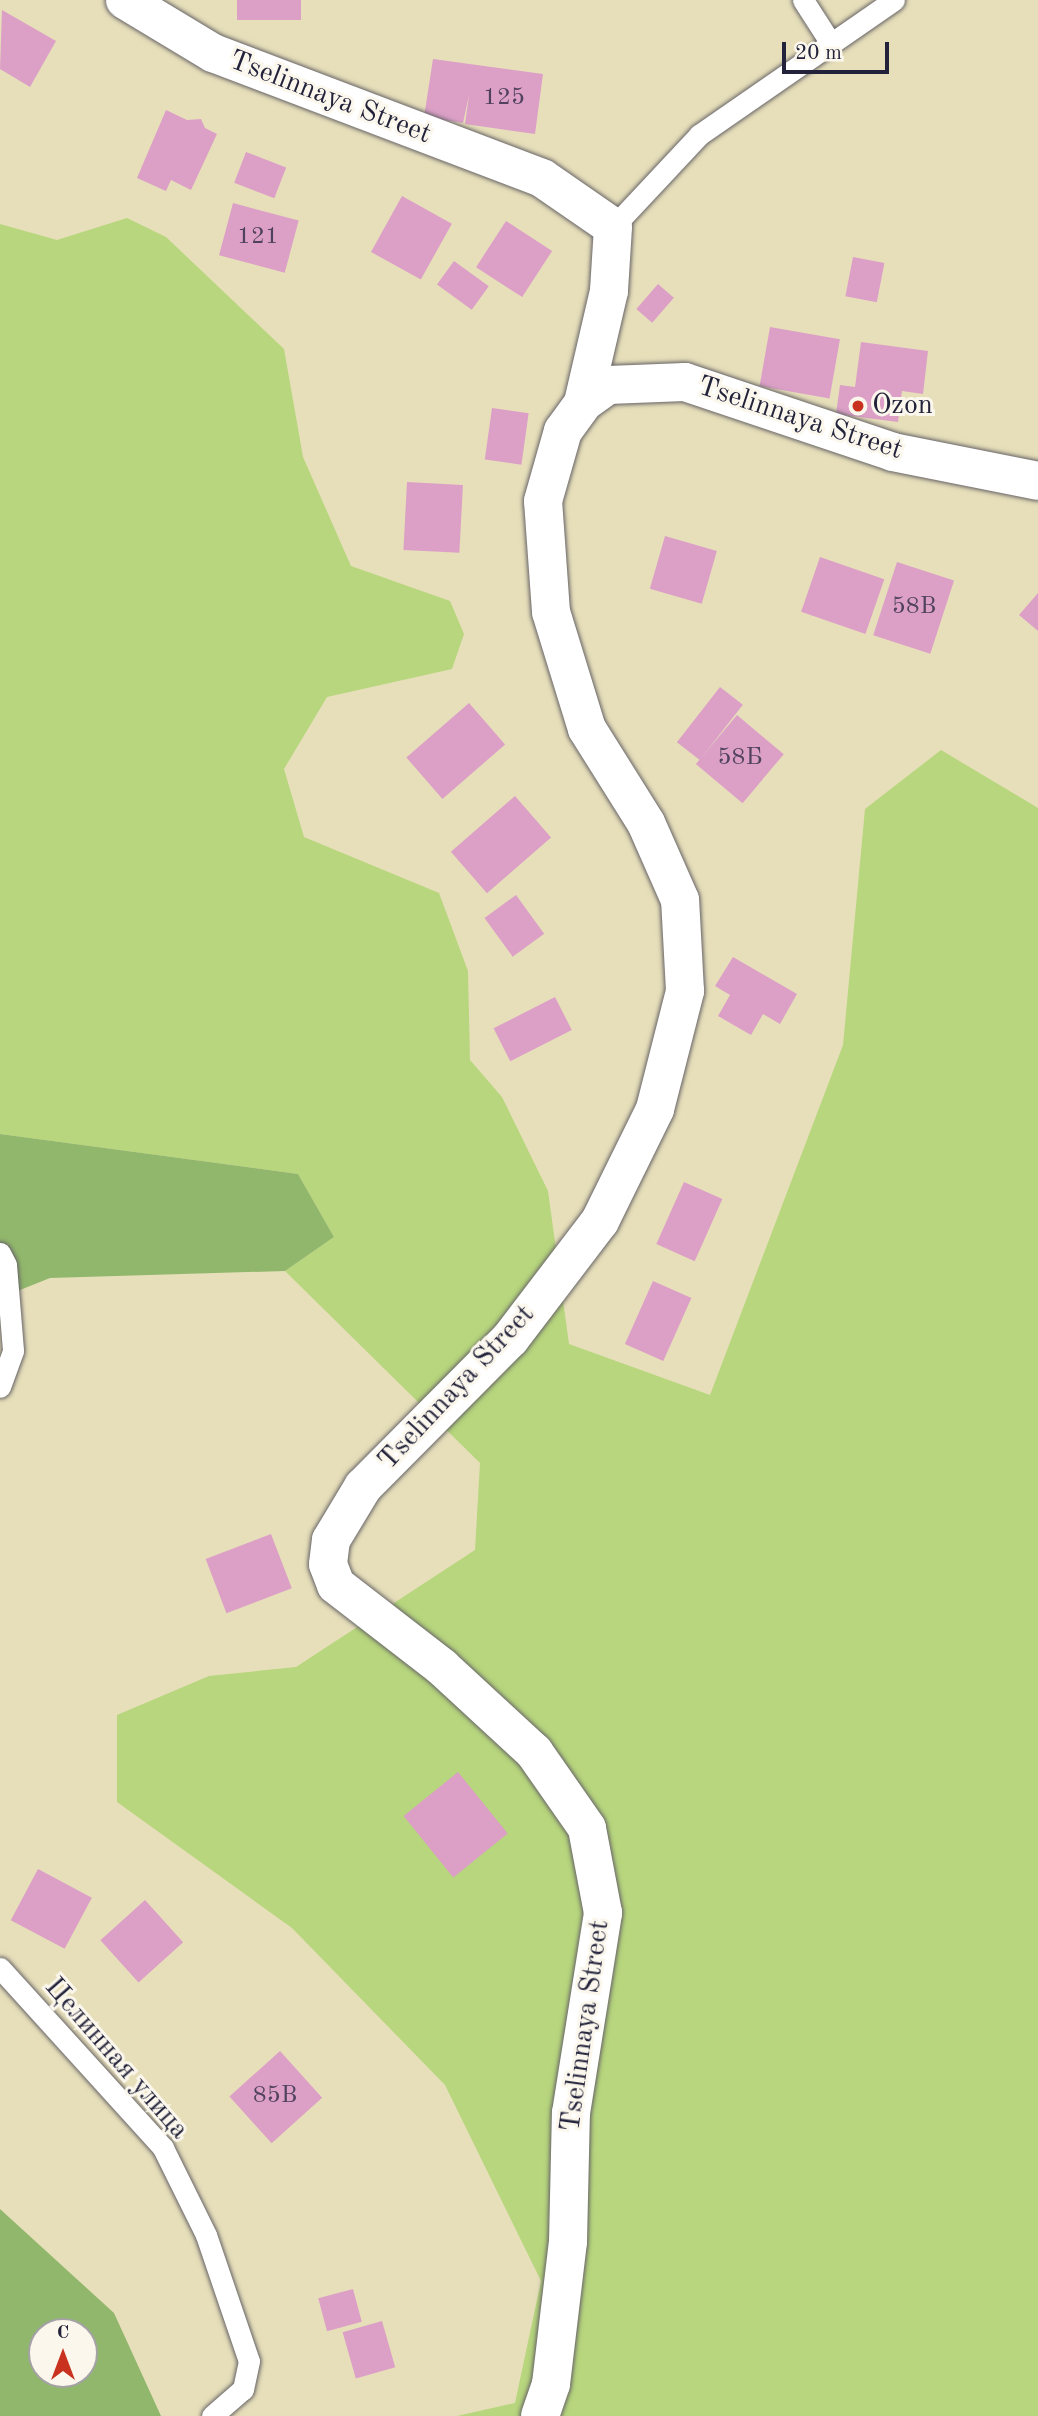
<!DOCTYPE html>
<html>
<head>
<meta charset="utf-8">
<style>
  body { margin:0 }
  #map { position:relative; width:1038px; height:2416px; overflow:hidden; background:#e7dfba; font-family:"Old Standard TT",serif }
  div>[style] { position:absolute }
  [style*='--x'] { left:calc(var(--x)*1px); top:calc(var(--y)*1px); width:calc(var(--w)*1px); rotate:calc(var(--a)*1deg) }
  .green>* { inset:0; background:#b7d67d }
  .forest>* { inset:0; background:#91b76c }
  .building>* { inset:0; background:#dca0c7; transform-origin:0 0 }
  .roads { filter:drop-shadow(0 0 2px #676467) drop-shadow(0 0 2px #676467) }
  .service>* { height:21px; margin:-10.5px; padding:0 10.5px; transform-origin:10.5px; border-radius:10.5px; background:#fff }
  .minor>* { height:38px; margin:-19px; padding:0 19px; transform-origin:19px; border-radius:19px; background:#fff }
  .tertiary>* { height:38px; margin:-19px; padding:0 19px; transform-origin:19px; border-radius:19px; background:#fff }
  .dots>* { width:19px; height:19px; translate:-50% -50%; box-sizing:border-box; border:4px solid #fbf7ec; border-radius:50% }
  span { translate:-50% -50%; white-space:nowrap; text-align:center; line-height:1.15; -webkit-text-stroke:6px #fbf7ec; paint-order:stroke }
  .number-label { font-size:24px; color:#50425e }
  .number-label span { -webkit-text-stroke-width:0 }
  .street-label { font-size:28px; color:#22223b }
  .poi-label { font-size:28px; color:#22223b }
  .left { translate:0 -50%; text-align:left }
  .north { position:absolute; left:28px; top:2318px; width:70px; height:70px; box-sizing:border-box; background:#fbf7ec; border:2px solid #a4a2a5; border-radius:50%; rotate:0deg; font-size:19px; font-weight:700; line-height:28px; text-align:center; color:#22223b }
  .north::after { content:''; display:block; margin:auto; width:24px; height:32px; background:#c8321e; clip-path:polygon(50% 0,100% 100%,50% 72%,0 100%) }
  .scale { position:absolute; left:782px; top:42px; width:107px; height:32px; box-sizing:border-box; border:4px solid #22223b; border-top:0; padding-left:9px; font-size:21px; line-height:24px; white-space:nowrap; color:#22223b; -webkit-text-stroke:5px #fbf7ec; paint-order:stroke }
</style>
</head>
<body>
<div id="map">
  <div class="green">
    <div style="clip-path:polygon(127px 218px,166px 237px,284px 349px,303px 457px,351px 566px,450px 601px,464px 634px,452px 669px,327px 697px,284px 769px,304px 837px,439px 893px,468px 971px,470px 1060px,502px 1097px,548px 1191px,569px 1344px,710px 1395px,843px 1045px,865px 809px,941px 750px,1038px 808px,1038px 2416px,457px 2416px,515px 2403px,541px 2281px,445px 2085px,292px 1928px,117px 1802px,117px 1715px,209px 1676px,296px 1667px,475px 1550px,480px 1463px,285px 1271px,334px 1237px,298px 1174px,0 1134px,0 224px,57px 240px)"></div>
  </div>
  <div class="forest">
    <div style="clip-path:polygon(0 1134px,298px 1174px,334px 1237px,285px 1271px,50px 1278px,0 1298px)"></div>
    <div style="clip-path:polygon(evenodd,0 2209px,114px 2313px,161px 2416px,0 2416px,0 2209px,84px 2332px,84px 2374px,42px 2374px,42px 2332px,84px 2332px)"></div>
  </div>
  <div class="building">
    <div style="left:237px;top:0;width:64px;height:20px"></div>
    <div style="clip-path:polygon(2px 10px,56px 41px,30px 87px,0 69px)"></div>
    <div style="clip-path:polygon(433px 59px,543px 74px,535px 134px,465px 124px,469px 95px,463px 123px,424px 117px)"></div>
    <div style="clip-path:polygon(166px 110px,187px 120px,201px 119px,205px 128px,217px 134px,191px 190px,171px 180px,166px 191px,137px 178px)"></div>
    <div style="left:246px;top:152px;width:43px;height:33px;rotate:21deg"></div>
    <div style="left:402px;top:196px;width:57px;height:64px;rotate:29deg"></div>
    <div style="left:233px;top:203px;width:68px;height:54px;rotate:15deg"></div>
    <div style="left:506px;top:221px;width:55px;height:55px;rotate:33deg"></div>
    <div style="left:853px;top:257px;width:32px;height:40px;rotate:11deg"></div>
    <div style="left:454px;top:261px;width:43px;height:29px;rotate:36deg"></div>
    <div style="left:658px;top:284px;width:21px;height:33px;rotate:41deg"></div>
    <div style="left:770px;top:327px;width:71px;height:60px;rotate:10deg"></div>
    <div style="clip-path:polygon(861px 342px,928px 351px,923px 394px,902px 391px,898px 422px,836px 414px,840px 385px,855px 387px)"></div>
    <div style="left:492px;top:408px;width:37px;height:52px;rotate:8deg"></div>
    <div style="left:407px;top:482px;width:56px;height:68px;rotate:3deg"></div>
    <div style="left:665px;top:536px;width:54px;height:55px;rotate:16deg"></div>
    <div style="left:820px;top:557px;width:68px;height:58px;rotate:19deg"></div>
    <div style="left:897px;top:562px;width:60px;height:77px;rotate:18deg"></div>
    <div style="clip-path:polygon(1038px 593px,1038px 631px,1019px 615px)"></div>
    <div style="left:720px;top:687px;width:29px;height:70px;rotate:38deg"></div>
    <div style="left:469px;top:703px;width:55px;height:83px;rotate:49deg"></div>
    <div style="left:737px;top:715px;width:61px;height:64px;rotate:40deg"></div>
    <div style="left:515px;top:796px;width:55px;height:85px;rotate:49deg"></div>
    <div style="left:516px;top:895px;width:48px;height:39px;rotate:54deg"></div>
    <div style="clip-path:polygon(733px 957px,797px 994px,780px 1024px,763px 1014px,751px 1035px,718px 1016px,730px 995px,715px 986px)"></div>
    <div style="left:555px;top:997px;width:37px;height:69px;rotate:63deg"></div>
    <div style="left:684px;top:1182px;width:42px;height:68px;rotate:24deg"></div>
    <div style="left:653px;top:1281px;width:42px;height:69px;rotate:24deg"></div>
    <div style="left:271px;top:1534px;width:58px;height:70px;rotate:69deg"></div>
    <div style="left:458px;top:1772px;width:79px;height:70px;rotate:51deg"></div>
    <div style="left:38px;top:1869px;width:61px;height:58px;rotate:28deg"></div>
    <div style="left:145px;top:1900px;width:57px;height:60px;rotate:48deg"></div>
    <div style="left:280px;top:2051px;width:63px;height:68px;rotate:48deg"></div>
    <div style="left:353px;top:2289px;width:34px;height:36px;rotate:75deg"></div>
    <div style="left:382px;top:2321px;width:48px;height:41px;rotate:74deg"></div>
  </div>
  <div class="roads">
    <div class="service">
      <div style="--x:803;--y:0;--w:50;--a:57.3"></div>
      <div style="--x:613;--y:227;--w:126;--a:-46.9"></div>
      <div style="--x:699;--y:135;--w:237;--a:-34.7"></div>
      <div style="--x:0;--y:1253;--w:13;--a:63"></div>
      <div style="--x:6;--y:1265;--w:86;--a:85.3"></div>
      <div style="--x:13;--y:1351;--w:38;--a:110"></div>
      <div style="--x:0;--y:1968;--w:243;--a:47.8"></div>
      <div style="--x:163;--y:2148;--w:97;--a:63.7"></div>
      <div style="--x:206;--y:2235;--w:133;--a:71.2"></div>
      <div style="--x:249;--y:2361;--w:29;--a:102"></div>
      <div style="--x:243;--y:2389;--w:41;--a:138.9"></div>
    </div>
    <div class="minor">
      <div style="--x:125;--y:0;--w:103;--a:31.1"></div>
      <div style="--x:213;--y:53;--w:352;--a:20.8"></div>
      <div style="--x:542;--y:178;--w:86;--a:34.6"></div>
      <div style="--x:613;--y:227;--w:64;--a:93.6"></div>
      <div style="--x:609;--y:291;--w:115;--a:103.1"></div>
      <div style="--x:583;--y:403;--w:31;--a:-36"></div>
      <div style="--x:608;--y:385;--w:77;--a:-2.2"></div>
      <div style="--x:685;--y:382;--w:219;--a:18.6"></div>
      <div style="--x:893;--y:452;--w:148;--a:11.3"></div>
    </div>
    <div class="tertiary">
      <div style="--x:540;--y:2416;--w:34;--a:-71"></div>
      <div style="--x:551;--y:2384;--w:143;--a:-83.2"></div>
      <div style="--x:568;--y:2242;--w:129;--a:-88.7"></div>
      <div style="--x:571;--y:2113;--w:203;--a:-80.9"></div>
      <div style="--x:603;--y:1913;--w:86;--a:-100.7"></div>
      <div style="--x:587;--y:1828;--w:93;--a:-124.9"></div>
      <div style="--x:534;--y:1752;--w:125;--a:-137.3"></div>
      <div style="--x:442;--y:1667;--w:134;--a:-142.3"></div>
      <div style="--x:336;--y:1585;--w:22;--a:-111"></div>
      <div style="--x:328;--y:1564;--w:24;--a:-83"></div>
      <div style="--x:331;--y:1540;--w:62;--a:-58.9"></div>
      <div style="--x:363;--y:1487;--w:209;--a:-45.2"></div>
      <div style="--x:510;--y:1339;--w:148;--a:-52.7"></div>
      <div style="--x:600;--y:1221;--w:125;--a:-63.8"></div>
      <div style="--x:655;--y:1109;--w:122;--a:-75.7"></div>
      <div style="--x:685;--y:991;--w:91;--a:-93.1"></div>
      <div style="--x:680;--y:900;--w:84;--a:-113.8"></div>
      <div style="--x:646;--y:823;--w:111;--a:-122.1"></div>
      <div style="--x:587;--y:729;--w:122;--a:-107.1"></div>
      <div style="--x:551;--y:612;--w:111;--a:-94.1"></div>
      <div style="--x:543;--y:501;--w:73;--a:-74.1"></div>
      <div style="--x:563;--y:431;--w:34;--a:-54"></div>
    </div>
  </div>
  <div class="dots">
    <div style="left:858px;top:406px;background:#c8321e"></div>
  </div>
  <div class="number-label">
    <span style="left:504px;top:99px">125</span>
    <span style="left:258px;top:238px">121</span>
    <span style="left:914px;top:608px">58В</span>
    <span style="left:740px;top:759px">58Б</span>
    <span style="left:275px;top:2097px">85В</span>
  </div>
  <div class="street-label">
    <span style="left:330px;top:98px;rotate:21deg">Tselinnaya Street</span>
    <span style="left:800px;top:419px;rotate:18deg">Tselinnaya Street</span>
    <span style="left:457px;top:1388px;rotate:-47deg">Tselinnaya Street</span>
    <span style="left:586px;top:2026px;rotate:-82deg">Tselinnaya Street</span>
    <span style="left:116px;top:2059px;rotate:49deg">Целинная улица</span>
  </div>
  <div class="poi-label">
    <span class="left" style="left:872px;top:406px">Ozon</span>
  </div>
  <div class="north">С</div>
  <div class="scale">20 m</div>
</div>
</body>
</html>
